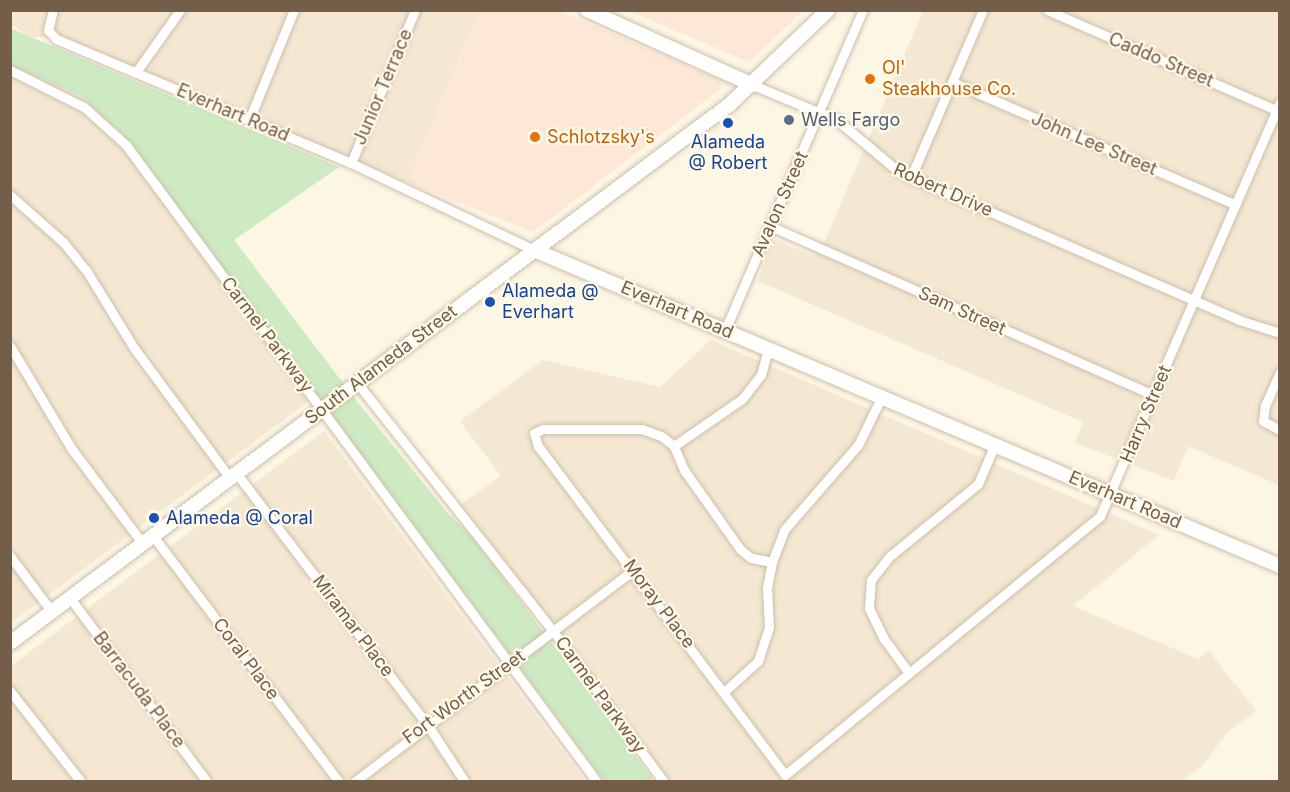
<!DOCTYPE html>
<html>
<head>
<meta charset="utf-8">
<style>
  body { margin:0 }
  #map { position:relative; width:1290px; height:792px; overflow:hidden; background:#fcf6e4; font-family:Inter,sans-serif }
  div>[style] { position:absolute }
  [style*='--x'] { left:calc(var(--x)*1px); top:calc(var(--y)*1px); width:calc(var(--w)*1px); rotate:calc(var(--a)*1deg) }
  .residential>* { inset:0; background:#f4e8d2 }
  .commercial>* { inset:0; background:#fde7d7 }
  .green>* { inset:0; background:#cdeac2 }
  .roads { filter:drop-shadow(0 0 2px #cebeaa) drop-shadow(0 0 2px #cebeaa) }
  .street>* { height:9px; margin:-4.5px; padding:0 4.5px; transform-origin:4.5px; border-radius:4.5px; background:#fff }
  .secondary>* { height:14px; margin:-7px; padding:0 7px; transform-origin:7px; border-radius:7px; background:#fff }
  .dots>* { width:16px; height:16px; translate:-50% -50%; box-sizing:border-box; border:3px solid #fff9ea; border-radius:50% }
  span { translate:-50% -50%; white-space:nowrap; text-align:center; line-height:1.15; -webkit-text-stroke:4.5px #fff9ea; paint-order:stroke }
  .street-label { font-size:18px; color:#755e49 }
  .food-label { font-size:18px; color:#c56008 }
  .left { translate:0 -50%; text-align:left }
  .service-label { font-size:18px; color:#4e5e75 }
  .transit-label { font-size:18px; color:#164399 }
  .frame { position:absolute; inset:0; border:12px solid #755e49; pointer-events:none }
</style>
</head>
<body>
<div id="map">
  <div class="residential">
    <div style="clip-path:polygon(10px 11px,479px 11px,407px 182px,63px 37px,32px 37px,23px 33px,11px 24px)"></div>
    <div style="clip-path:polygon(923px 11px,1279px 11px,1279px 485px,1188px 446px,1174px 481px,1075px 443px,1083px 422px,758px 281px,772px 239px,814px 256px,825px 241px)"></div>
    <div style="clip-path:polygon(11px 65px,81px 96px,122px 134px,317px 395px,11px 623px)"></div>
    <div style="clip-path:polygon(711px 340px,1159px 535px,1073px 606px,1198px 659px,1209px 651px,1256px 711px,1226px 734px,1201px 767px,1181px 781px,670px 781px,460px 505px,501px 476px,460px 421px,543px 360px,660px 387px)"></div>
    <div style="clip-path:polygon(324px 431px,585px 781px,11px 782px,11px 666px)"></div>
  </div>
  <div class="commercial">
    <div style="clip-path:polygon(479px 11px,560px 11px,720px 80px,722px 88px,533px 232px,407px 182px)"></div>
    <div style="clip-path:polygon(629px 11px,803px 10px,803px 11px,749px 62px)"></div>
  </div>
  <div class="green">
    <div style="clip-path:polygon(10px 28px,339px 167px,234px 240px,356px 400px,445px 510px,475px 540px,654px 781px,604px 781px,122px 134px,81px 96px,11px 65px)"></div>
  </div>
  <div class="roads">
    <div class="street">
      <div style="--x:53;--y:10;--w:21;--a:104"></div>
      <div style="--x:48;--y:30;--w:12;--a:48"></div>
      <div style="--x:56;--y:39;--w:320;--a:22.8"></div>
      <div style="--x:351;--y:163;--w:203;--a:25.4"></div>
      <div style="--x:1047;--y:10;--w:250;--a:23.6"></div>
      <div style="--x:10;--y:70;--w:83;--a:26.6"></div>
      <div style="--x:84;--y:107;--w:57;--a:42.1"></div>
      <div style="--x:126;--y:145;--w:792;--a:53.52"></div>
      <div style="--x:136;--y:72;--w:76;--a:-54.6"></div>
      <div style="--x:952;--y:82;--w:309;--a:23.4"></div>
      <div style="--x:753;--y:85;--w:91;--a:22.6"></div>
      <div style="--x:837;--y:120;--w:81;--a:40"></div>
      <div style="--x:899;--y:172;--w:371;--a:23.5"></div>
      <div style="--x:1239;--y:320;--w:43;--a:17.6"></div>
      <div style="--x:249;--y:120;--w:119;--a:-67.8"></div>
      <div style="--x:351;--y:163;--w:166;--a:-67.3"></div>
      <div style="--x:911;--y:177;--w:182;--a:-66.7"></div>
      <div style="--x:10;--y:195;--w:71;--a:41.6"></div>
      <div style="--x:63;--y:242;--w:36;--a:51"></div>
      <div style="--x:86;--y:270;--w:92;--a:58.4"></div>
      <div style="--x:134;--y:348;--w:162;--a:53.6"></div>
      <div style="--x:770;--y:226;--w:420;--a:23.8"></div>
      <div style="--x:725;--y:330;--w:348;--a:-66.7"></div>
      <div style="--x:10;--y:346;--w:119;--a:59.1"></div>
      <div style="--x:71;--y:448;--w:120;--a:53.1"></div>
      <div style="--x:1280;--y:372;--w:36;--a:114"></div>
      <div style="--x:1265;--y:405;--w:16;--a:97"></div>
      <div style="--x:1263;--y:421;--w:19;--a:28"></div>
      <div style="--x:358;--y:384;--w:315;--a:51.7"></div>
      <div style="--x:553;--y:631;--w:187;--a:53.7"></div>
      <div style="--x:674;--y:446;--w:83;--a:-34.7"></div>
      <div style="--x:742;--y:399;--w:31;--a:-52"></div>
      <div style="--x:761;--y:375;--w:27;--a:-75"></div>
      <div style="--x:237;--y:474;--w:314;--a:52.8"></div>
      <div style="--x:427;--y:724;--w:69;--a:56.8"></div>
      <div style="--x:153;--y:536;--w:308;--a:52.9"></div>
      <div style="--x:10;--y:556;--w:70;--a:53.1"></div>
      <div style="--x:772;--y:562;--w:21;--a:-169"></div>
      <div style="--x:751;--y:558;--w:14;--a:-141"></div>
      <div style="--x:740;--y:549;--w:97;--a:-125.3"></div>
      <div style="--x:684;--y:470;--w:26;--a:-113"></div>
      <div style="--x:674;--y:446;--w:16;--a:-142"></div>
      <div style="--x:661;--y:436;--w:20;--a:-160"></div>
      <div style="--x:642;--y:429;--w:99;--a:180"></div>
      <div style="--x:543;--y:429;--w:10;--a:156"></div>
      <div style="--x:534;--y:433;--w:14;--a:73"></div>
      <div style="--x:538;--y:446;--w:411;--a:53.1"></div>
      <div style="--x:785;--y:775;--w:408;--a:-39.4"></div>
      <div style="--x:1100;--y:516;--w:451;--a:-66.5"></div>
      <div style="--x:70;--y:598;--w:229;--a:53.3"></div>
      <div style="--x:909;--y:673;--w:42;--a:-126.3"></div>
      <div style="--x:884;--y:639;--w:34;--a:-116"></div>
      <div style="--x:869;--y:608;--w:28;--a:-86"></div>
      <div style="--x:871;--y:580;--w:31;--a:-52"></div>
      <div style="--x:890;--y:556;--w:114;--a:-39.3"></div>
      <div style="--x:978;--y:484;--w:43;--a:-67"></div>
      <div style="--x:10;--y:691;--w:115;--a:52"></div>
      <div style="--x:725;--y:691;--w:45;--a:-42.3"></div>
      <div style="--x:758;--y:661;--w:35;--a:-72"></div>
      <div style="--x:769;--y:628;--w:40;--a:-92.9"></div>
      <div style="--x:767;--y:588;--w:26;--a:-79"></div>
      <div style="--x:772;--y:562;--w:34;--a:-69"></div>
      <div style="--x:784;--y:530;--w:113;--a:-49"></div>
      <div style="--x:858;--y:445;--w:55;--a:-63.9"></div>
      <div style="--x:354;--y:782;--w:350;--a:-37.2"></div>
    </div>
    <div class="secondary">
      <div style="--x:587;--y:10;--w:182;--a:24.3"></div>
      <div style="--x:534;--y:250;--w:810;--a:22.96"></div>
      <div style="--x:10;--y:643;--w:898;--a:-36.81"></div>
      <div style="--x:729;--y:105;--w:137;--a:-43.8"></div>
    </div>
  </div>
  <div class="dots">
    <div style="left:870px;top:79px;background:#e8710a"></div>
    <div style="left:789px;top:120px;background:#5c6f8a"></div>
    <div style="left:728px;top:123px;background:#1a4fb4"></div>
    <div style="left:535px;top:137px;background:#e8710a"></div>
    <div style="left:490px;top:302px;background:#1a4fb4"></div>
    <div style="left:154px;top:518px;background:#1a4fb4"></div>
  </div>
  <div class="street-label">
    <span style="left:1161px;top:60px;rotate:23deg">Caddo Street</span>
    <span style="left:383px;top:87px;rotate:-67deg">Junior Terrace</span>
    <span style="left:233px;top:113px;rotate:23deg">Everhart Road</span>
    <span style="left:1094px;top:144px;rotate:23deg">John Lee Street</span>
    <span style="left:943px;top:190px;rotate:24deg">Robert Drive</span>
    <span style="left:780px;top:204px;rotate:-66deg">Avalon Street</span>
    <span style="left:677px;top:310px;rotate:23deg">Everhart Road</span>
    <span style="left:962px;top:311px;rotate:24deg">Sam Street</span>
    <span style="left:267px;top:335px;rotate:53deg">Carmel Parkway</span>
    <span style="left:381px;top:365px;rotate:-37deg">South Alameda Street</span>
    <span style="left:1146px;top:414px;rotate:-67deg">Harry Street</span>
    <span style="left:1125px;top:500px;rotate:23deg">Everhart Road</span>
    <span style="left:659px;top:604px;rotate:53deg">Moray Place</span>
    <span style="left:353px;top:626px;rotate:53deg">Miramar Place</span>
    <span style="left:246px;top:659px;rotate:53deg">Coral Place</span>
    <span style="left:139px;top:690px;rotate:53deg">Barracuda Place</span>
    <span style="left:600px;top:695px;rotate:54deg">Carmel Parkway</span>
    <span style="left:464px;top:697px;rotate:-36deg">Fort Worth Street</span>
  </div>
  <div class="food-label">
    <span class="left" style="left:882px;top:79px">Ol'<br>Steakhouse Co.</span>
    <span class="left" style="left:547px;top:137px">Schlotzsky's</span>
  </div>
  <div class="service-label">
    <span class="left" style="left:801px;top:120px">Wells Fargo</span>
  </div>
  <div class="transit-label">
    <span style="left:728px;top:153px">Alameda<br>@ Robert</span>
    <span class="left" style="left:502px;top:302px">Alameda @<br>Everhart</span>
    <span class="left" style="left:166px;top:518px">Alameda @ Coral</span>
  </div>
  <div class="frame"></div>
</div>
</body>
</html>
